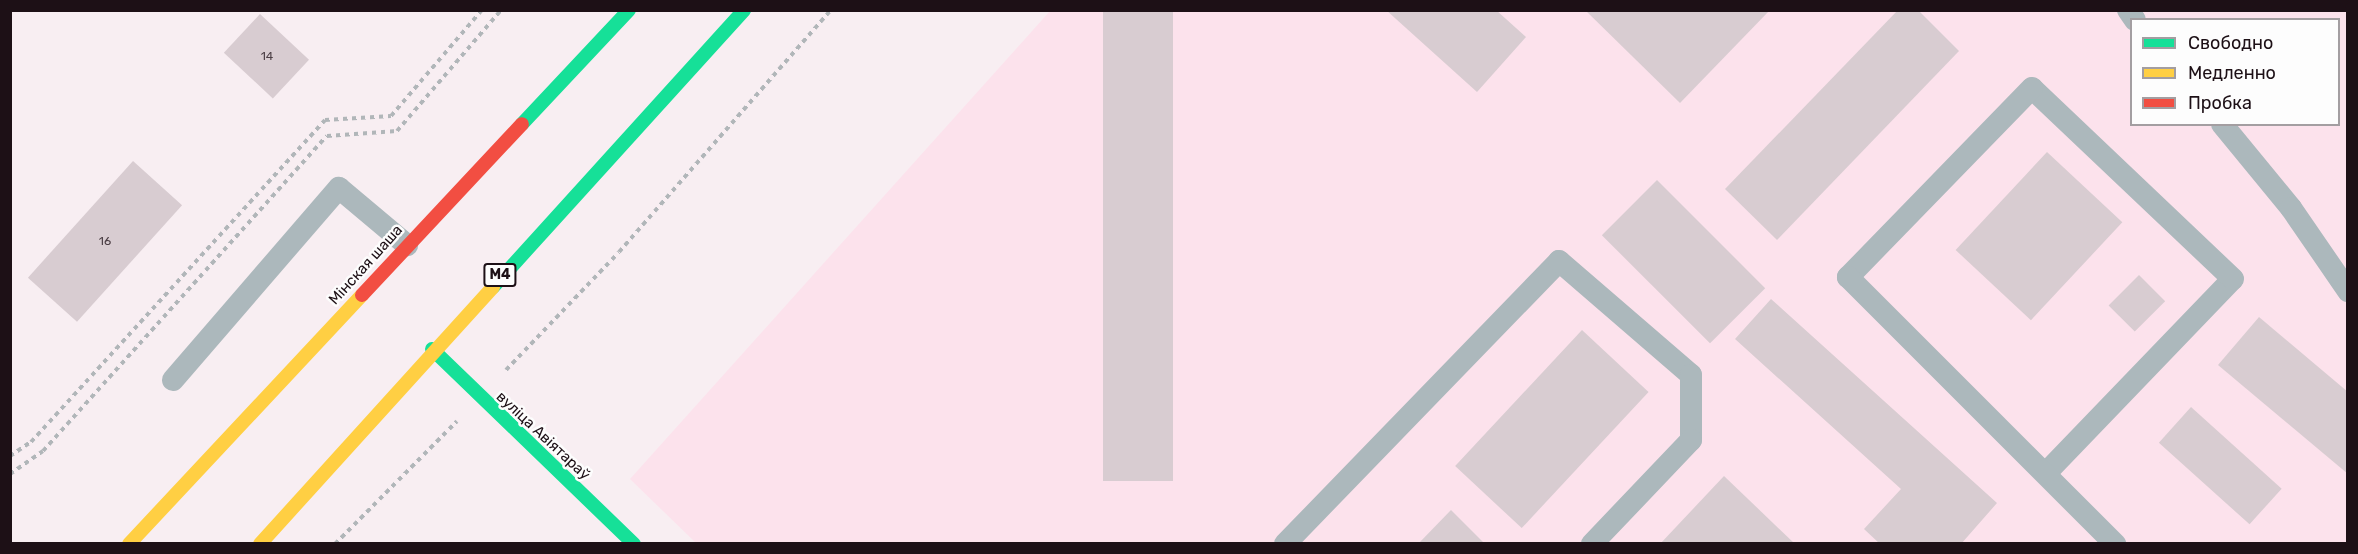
<!DOCTYPE html>
<html>
<head>
<meta charset="utf-8">
<style>
  body { margin:0 }
  #map { position:relative; width:2358px; height:554px; overflow:hidden; background:#f8eef2; font-family:Rubik,sans-serif }
  div>[style] { position:absolute }
  [style*='--x'] { left:calc(var(--x)*1px); top:calc(var(--y)*1px); width:calc(var(--w)*1px); rotate:calc(var(--a)*1deg) }
  .built>* { inset:0; background:#fce2ec }
  .building>* { inset:0; background:#d8ccd1; transform-origin:0 0 }
  .path>* { height:4px; margin-top:-2px; transform-origin:0; background:repeating-linear-gradient(90deg,#b1b6b9 0 4.5px,transparent 0 9px) }
  .lane>* { height:22px; margin:-11px; padding:0 11px; transform-origin:11px; border-radius:11px; background:#acb8bc }
  .fast>* { height:14px; margin:-7px; padding:0 7px; transform-origin:7px; border-radius:7px; background:#16e098 }
  .slow>* { height:14px; margin:-7px; padding:0 7px; transform-origin:7px; border-radius:7px; background:#ffcf43 }
  .jam>* { height:14px; margin:-7px; padding:0 7px; transform-origin:7px; border-radius:7px; background:#f24e42 }
  span { translate:-50% -50%; white-space:nowrap; text-align:center; line-height:1.15; -webkit-text-stroke:5px #fdfdfd; paint-order:stroke }
  .number-label { font-size:12px; color:#4c3f45 }
  .number-label span { -webkit-text-stroke-width:0 }
  .shield-label span { padding:2px 4px; background:#fdfdfd; border:2px solid; border-radius:4px; -webkit-text-stroke-width:0 }
  .shield-label { font-size:14px; color:#1d1016; font-weight:700 }
  .street-label { font-size:15px; color:#1d1016 }
  .frame { position:absolute; inset:0; border:12px solid #1d1016; pointer-events:none }
  .legend { position:absolute; left:2130px; top:18px; width:210px; height:108px; box-sizing:border-box; background:#fdfdfd; border:2px solid #a39ea1; margin:0; padding:8px 10px; list-style:none; font-size:18px; color:#1d1016 }
  .legend li { display:flex; align-items:center; gap:12px; height:30px }
  .legend b { width:30px; border:2px solid #a39ea1 }
</style>
</head>
<body>
<div id="map">
  <div class="built">
    <div style="clip-path:polygon(evenodd,1050px 11px,2347px 11px,2347px 543px,697px 544px,630px 479px,1050px 11px,2132px 20px,2338px 20px,2338px 124px,2132px 124px,2132px 20px)"></div>
  </div>
  <div class="building">
    <div style="left:1103px;top:10px;width:70px;height:471px"></div>
    <div style="clip-path:polygon(1386px 10px,1496px 10px,1526px 37px,1477px 92px)"></div>
    <div style="clip-path:polygon(1585px 10px,1770px 10px,1680px 103px)"></div>
    <div style="clip-path:polygon(1898px 10px,1918px 10px,1959px 51px,1777px 240px,1725px 189px)"></div>
    <div style="left:260px;top:14px;width:67px;height:53px;rotate:43deg"></div>
    <div style="left:2047px;top:152px;width:103px;height:134px;rotate:43deg"></div>
    <div style="left:133px;top:161px;width:66px;height:157px;rotate:42deg"></div>
    <div style="left:1657px;top:180px;width:153px;height:78px;rotate:45deg"></div>
    <div style="left:2139px;top:275px;width:37px;height:43px;rotate:45deg"></div>
    <div style="clip-path:polygon(1771px 299px,1997px 503px,1961px 544px,1880px 544px,1864px 529px,1901px 489px,1735px 339px)"></div>
    <div style="clip-path:polygon(2259px 317px,2348px 392px,2348px 474px,2218px 365px)"></div>
    <div style="left:1582px;top:330px;width:91px;height:186px;rotate:43deg"></div>
    <div style="left:2191px;top:407px;width:122px;height:48px;rotate:42deg"></div>
    <div style="clip-path:polygon(1724px 476px,1795px 544px,1660px 544px)"></div>
    <div style="clip-path:polygon(1451px 510px,1485px 544px,1418px 544px)"></div>
  </div>
  <div class="path">
    <div style="--x:506;--y:370;--w:163;--a:-46.2"></div>
    <div style="--x:619;--y:252;--w:322;--a:-48.8"></div>
    <div style="--x:10;--y:456;--w:25;--a:-34"></div>
    <div style="--x:31;--y:442;--w:436;--a:-47.6"></div>
    <div style="--x:325;--y:120;--w:66;--a:-3.5"></div>
    <div style="--x:391;--y:116;--w:140;--a:-49.4"></div>
    <div style="--x:10;--y:474;--w:40;--a:-34.9"></div>
    <div style="--x:43;--y:451;--w:424;--a:-48"></div>
    <div style="--x:327;--y:136;--w:70;--a:-4.1"></div>
    <div style="--x:397;--y:131;--w:160;--a:-49.3"></div>
    <div style="--x:335;--y:544;--w:173;--a:-45.2"></div>
  </div>
  <div class="lane">
    <div style="--x:2128;--y:10;--w:12;--a:55"></div>
    <div style="--x:2222;--y:124;--w:109;--a:50.6"></div>
    <div style="--x:2291;--y:208;--w:101;--a:55.5"></div>
    <div style="--x:173;--y:380;--w:254;--a:-49.2"></div>
    <div style="--x:339;--y:188;--w:89;--a:40"></div>
    <div style="--x:2046;--y:473;--w:269;--a:-46.1"></div>
    <div style="--x:2233;--y:279;--w:277;--a:-136.5"></div>
    <div style="--x:2032;--y:88;--w:264;--a:134.2"></div>
    <div style="--x:1848;--y:277;--w:378;--a:45"></div>
    <div style="--x:1285;--y:544;--w:394;--a:-45.9"></div>
    <div style="--x:1559;--y:261;--w:174;--a:40.8"></div>
    <div style="--x:1691;--y:375;--w:65;--a:90"></div>
    <div style="--x:1691;--y:440;--w:144;--a:133.6"></div>
  </div>
  <div class="fast">
    <div style="--x:522;--y:124;--w:156;--a:-46.8"></div>
    <div style="--x:493;--y:287;--w:374;--a:-47.8"></div>
    <div style="--x:432;--y:349;--w:281;--a:44"></div>
  </div>
  <div class="slow">
    <div style="--x:129;--y:544;--w:341;--a:-46.9"></div>
    <div style="--x:260;--y:544;--w:347;--a:-47.8"></div>
  </div>
  <div class="jam">
    <div style="--x:362;--y:295;--w:234;--a:-46.9"></div>
  </div>
  <div class="number-label">
    <span style="left:267px;top:57px">14</span>
    <span style="left:105px;top:242px">16</span>
  </div>
  <div class="shield-label">
    <span style="left:500px;top:275px">М4</span>
  </div>
  <div class="street-label">
    <span style="left:366px;top:265px;rotate:-48deg">Мінская шаша</span>
    <span style="left:543px;top:436px;rotate:43deg">вуліца Авіятараў</span>
  </div>
  <div class="frame"></div>
  <ul class="legend">
  <li><b style="height:8px;background:#16e098"></b>Свободно</li>
  <li><b style="height:8px;background:#ffcf43"></b>Медленно</li>
  <li><b style="height:8px;background:#f24e42"></b>Пробка</li>
  </ul>
</div>
</body>
</html>
